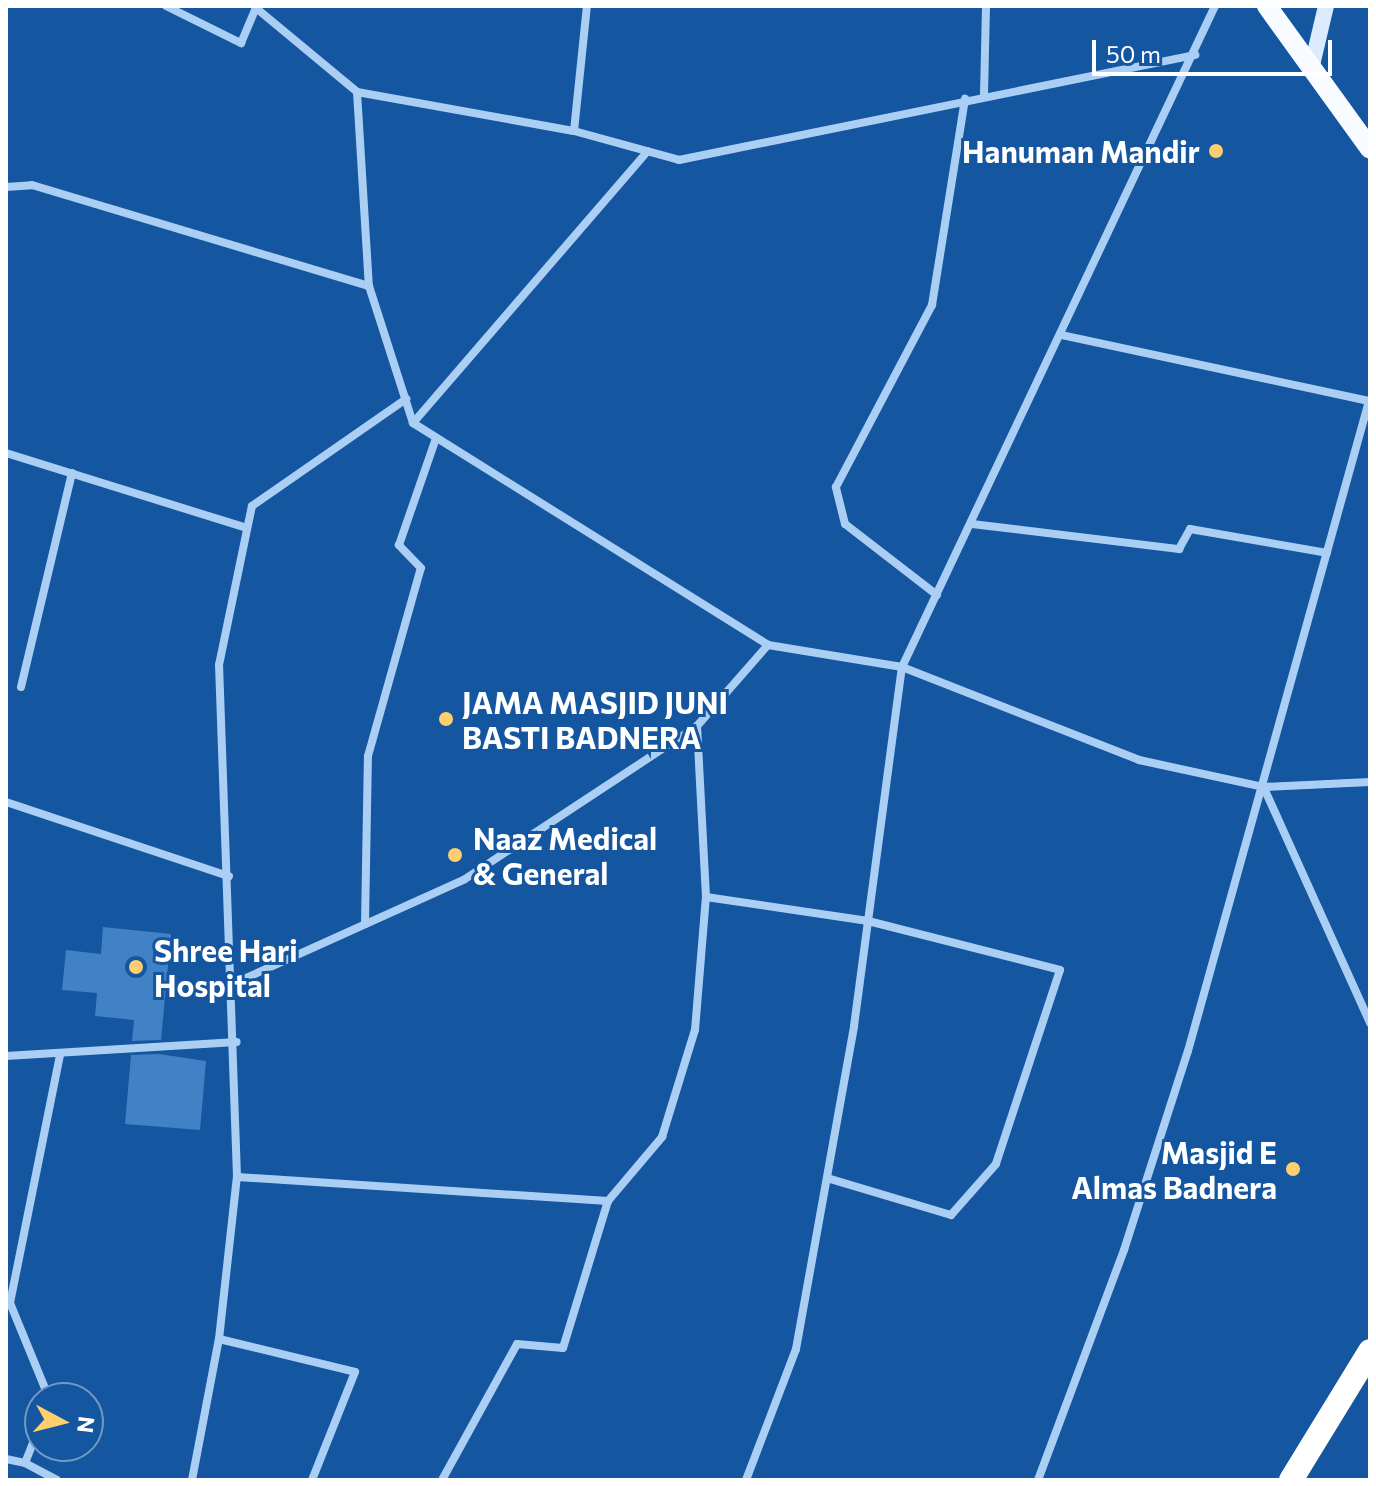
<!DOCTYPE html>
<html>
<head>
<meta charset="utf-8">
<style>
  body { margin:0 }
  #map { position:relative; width:1376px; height:1486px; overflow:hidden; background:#14569f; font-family:Commissioner,sans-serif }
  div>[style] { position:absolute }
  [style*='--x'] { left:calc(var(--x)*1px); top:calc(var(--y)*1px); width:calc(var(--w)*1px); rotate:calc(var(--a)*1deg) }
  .building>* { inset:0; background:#4182c6 }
  .street>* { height:8px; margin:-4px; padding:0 4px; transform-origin:4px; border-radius:4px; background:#abcff4 }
  .secondary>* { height:16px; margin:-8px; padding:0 8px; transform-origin:8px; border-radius:8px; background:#dbebfd }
  .primary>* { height:20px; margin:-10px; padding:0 10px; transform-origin:10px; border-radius:10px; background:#f8fbff }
  .highway>* { height:24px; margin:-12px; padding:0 12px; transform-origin:12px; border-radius:12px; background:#fff }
  .dots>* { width:22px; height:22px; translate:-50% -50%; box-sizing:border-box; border:4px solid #14569f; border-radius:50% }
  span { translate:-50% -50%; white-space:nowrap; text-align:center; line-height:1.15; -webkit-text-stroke:6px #14569f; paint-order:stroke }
  .poi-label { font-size:30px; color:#fff; font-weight:700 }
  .right { translate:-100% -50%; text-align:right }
  .left { translate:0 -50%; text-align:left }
  .frame { position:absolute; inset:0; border:8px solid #fff; pointer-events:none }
  .north { position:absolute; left:24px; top:1382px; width:80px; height:80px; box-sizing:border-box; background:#14569f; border:2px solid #729ac5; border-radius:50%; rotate:97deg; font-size:22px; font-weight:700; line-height:32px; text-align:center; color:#fff }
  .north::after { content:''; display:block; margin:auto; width:28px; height:36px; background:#ffcf6e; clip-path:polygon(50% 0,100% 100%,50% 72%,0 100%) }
  .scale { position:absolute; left:1092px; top:40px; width:240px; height:36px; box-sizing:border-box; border:4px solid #fff; border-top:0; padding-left:10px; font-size:24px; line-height:28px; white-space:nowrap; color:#fff; -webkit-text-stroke:6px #14569f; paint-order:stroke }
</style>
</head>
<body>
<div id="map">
  <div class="building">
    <div style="clip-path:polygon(103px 927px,171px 934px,161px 1040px,132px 1041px,134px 1020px,95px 1016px,97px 993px,62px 990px,66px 950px,101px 954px)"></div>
    <div style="clip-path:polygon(159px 1054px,206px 1061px,200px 1130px,125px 1124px,131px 1055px)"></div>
  </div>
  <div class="street">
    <div style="--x:166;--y:6;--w:84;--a:26.3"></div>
    <div style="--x:241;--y:43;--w:39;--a:-67"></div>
    <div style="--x:256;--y:8;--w:131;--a:39.7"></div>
    <div style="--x:357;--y:92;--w:220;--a:10.2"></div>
    <div style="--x:574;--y:131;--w:109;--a:15.4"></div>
    <div style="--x:679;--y:160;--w:527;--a:-11.5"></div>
    <div style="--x:357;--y:92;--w:194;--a:86.5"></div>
    <div style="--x:369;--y:286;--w:144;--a:72.2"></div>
    <div style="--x:413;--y:423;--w:419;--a:32"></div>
    <div style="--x:768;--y:645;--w:136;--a:9.3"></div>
    <div style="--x:902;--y:667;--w:255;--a:21.4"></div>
    <div style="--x:1139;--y:760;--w:128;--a:12.2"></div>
    <div style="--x:1264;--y:787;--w:106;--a:-2.7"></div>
    <div style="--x:984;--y:95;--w:89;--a:-88.7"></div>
    <div style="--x:574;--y:131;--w:126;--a:-84.1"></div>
    <div style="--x:6;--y:187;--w:26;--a:-4"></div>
    <div style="--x:32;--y:185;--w:352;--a:16.7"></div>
    <div style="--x:413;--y:423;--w:359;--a:-49.2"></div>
    <div style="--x:6;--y:453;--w:252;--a:17.3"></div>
    <div style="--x:972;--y:524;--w:209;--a:6.9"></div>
    <div style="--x:1179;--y:549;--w:23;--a:-61"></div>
    <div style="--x:1190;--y:529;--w:139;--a:9.9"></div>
    <div style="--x:937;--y:595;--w:116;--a:-142.3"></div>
    <div style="--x:845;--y:524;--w:38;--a:-104"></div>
    <div style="--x:836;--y:487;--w:206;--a:-62.2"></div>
    <div style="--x:932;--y:305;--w:209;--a:-80.9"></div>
    <div style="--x:21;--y:687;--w:220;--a:-76.6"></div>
    <div style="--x:1264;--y:788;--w:258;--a:65.7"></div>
    <div style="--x:6;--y:802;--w:235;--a:18.4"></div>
    <div style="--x:706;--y:897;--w:164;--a:8.4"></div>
    <div style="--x:868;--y:921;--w:198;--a:14.3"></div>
    <div style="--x:1060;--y:970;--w:204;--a:108.3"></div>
    <div style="--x:996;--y:1164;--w:68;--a:131.4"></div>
    <div style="--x:951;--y:1215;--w:129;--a:-163.4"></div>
    <div style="--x:365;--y:924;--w:168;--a:-89"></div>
    <div style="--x:368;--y:756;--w:195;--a:-74.3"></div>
    <div style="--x:421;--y:568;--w:32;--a:-134"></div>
    <div style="--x:399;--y:545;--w:113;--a:-70.9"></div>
    <div style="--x:235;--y:983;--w:252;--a:-24.3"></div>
    <div style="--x:465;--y:879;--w:278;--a:-33.4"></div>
    <div style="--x:6;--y:1056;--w:231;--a:-3.5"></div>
    <div style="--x:237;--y:1177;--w:372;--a:3.7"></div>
    <div style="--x:219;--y:1339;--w:140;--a:13.6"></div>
    <div style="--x:355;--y:1372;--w:116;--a:111.7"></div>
    <div style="--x:49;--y:1398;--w:103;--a:-112.3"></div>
    <div style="--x:10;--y:1303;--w:252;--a:-78.6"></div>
    <div style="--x:40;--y:1425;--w:41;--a:111.5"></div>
    <div style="--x:25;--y:1463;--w:36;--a:28"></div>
    <div style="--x:6;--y:1459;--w:19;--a:12"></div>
    <div style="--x:192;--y:1480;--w:144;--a:-79.2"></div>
    <div style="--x:219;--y:1339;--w:163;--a:-83.7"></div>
    <div style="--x:237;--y:1177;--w:512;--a:-92.01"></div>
    <div style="--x:219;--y:665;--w:162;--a:-78.3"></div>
    <div style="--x:252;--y:506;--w:188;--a:-34.8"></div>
    <div style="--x:442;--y:1480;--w:155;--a:-61.1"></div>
    <div style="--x:517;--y:1344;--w:46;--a:5"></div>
    <div style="--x:563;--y:1348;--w:154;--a:-73"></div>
    <div style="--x:608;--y:1201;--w:84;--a:-49.8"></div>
    <div style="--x:662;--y:1137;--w:112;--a:-72.9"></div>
    <div style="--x:695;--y:1030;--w:133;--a:-85.3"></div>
    <div style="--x:706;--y:897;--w:171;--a:-93"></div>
    <div style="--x:697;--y:726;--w:108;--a:-48.8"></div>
    <div style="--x:746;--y:1480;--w:140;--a:-69.1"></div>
    <div style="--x:796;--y:1349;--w:328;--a:-79.8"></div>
    <div style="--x:854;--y:1026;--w:362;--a:-82.4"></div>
    <div style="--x:902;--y:667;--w:731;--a:-64.66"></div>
    <div style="--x:1038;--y:1480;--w:246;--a:-69.5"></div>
    <div style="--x:1124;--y:1250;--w:209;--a:-72.2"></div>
    <div style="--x:1188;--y:1051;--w:675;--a:-74.44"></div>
    <div style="--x:1369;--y:401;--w:314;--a:-167.9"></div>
  </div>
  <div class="secondary">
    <div style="--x:1313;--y:61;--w:57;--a:-76.7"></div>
  </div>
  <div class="primary">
    <div style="--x:1267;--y:6;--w:176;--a:54.2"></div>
  </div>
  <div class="highway">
    <div style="--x:1291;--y:1480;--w:151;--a:-58.5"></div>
  </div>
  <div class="dots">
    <div style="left:1216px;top:151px;background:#ffcf6e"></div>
    <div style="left:446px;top:719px;background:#ffcf6e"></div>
    <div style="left:455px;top:855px;background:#ffcf6e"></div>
    <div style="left:136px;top:967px;background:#ffcf6e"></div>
    <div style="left:1293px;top:1169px;background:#ffcf6e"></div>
  </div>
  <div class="poi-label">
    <span class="right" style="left:1200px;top:151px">Hanuman Mandir</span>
    <span class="left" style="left:462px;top:719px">JAMA MASJID JUNI<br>BASTI BADNERA</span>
    <span class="left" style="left:473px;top:855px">Naaz Medical<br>&amp; General</span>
    <span class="left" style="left:154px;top:967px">Shree Hari<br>Hospital</span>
    <span class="right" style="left:1277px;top:1169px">Masjid E<br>Almas Badnera</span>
  </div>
  <div class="frame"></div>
  <div class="north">N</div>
  <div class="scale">50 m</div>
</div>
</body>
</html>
